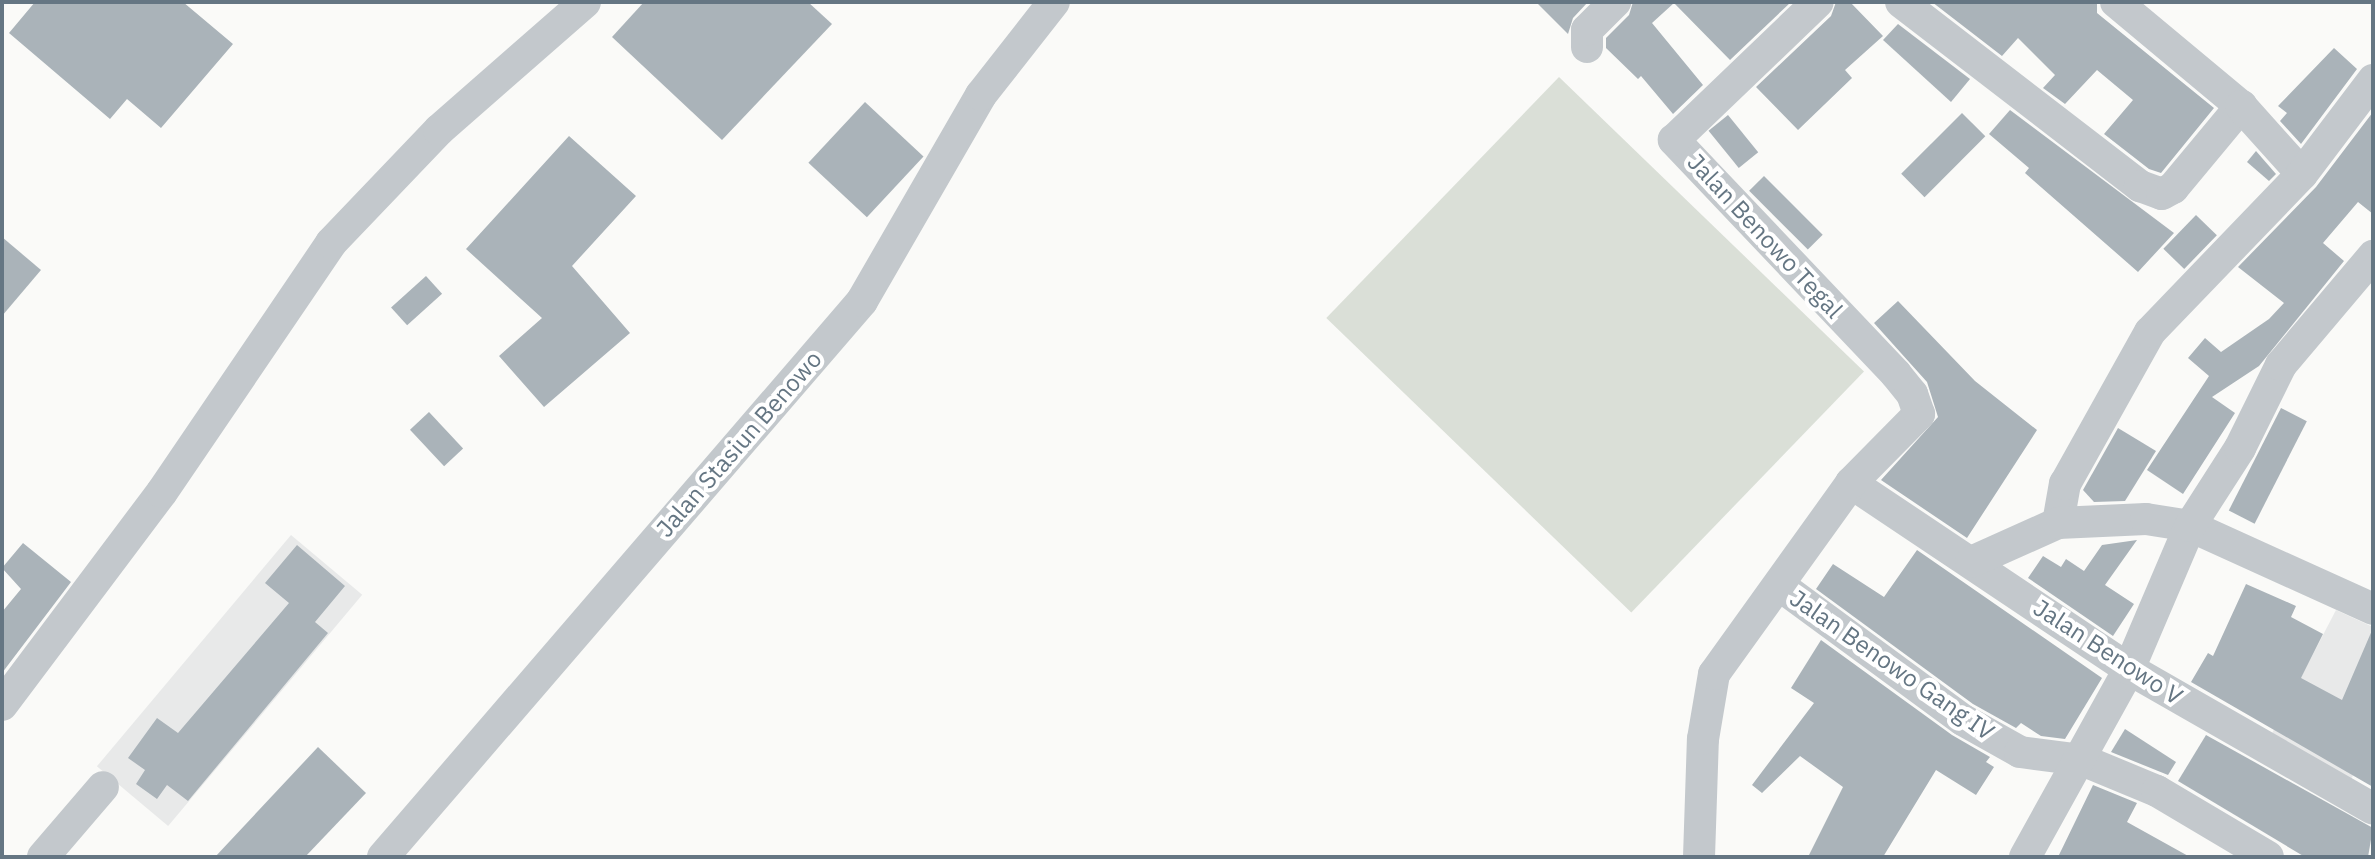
<!DOCTYPE html>
<html>
<head>
<meta charset="utf-8">
<style>
  body { margin:0 }
  #map { position:relative; width:2375px; height:859px; overflow:hidden; background:#fafaf8; font-family:"IBM Plex Sans",sans-serif }
  div>[style] { position:absolute }
  [style*='--x'] { left:calc(var(--x)*1px); top:calc(var(--y)*1px); width:calc(var(--w)*1px); rotate:calc(var(--a)*1deg) }
  .built>* { inset:0; background:#e8e9e9; transform-origin:0 0 }
  .green>* { inset:0; background:#dadfd7; transform-origin:0 0 }
  .building>* { inset:0; background:#aab3b9; transform-origin:0 0 }
  .street>* { height:32px; margin:-16px; padding:0 16px; transform-origin:16px; border-radius:16px; background:#c3c8cc }
  span { translate:-50% -50%; white-space:nowrap; text-align:center; line-height:1.15; -webkit-text-stroke:8px #fff; paint-order:stroke }
  .street-label { font-size:24px; color:#657683 }
  .frame { position:absolute; inset:0; border:4px solid #657683; pointer-events:none }
</style>
</head>
<body>
<div id="map">
  <div class="built">
    <div style="left:291px;top:535px;width:93px;height:302px;rotate:40deg"></div>
    <div style="clip-path:polygon(2336px 610px,2373px 627px,2373px 733px,2348px 786px,2268px 741px)"></div>
  </div>
  <div class="green">
    <div style="left:1559px;top:77px;width:424px;height:335px;rotate:44deg"></div>
  </div>
  <div class="building">
    <div style="clip-path:polygon(35px 2px,183px 2px,233px 44px,161px 128px,127px 99px,110px 119px,9px 33px)"></div>
    <div style="clip-path:polygon(644px 2px,808px 2px,832px 24px,722px 140px,612px 37px)"></div>
    <div style="clip-path:polygon(1536px 2px,1588px 2px,1573px 18px,1568px 34px)"></div>
    <div style="clip-path:polygon(1633px 2px,1791px 2px,1730px 60px,1674px 3px,1652px 23px,1703px 85px,1673px 114px,1641px 76px,1638px 79px,1606px 48px,1606px 38px,1629px 15px)"></div>
    <div style="clip-path:polygon(1836px 2px,1850px 2px,1883px 36px,1845px 70px,1852px 78px,1798px 130px,1756px 87px,1831px 16px)"></div>
    <div style="clip-path:polygon(1932px 2px,2097px 2px,2097px 13px,2214px 108px,2161px 173px,2149px 169px,2104px 134px,2133px 100px,2097px 70px,2065px 104px,2043px 88px,2055px 75px,2018px 38px,2002px 56px)"></div>
    <div style="clip-path:polygon(1898px 24px,1970px 79px,1951px 102px,1883px 40px)"></div>
    <div style="clip-path:polygon(2334px 48px,2357px 69px,2301px 144px,2280px 121px,2287px 113px,2278px 106px)"></div>
    <div style="left:865px;top:102px;width:80px;height:83px;rotate:43deg"></div>
    <div style="clip-path:polygon(2010px 110px,2174px 233px,2138px 272px,2025px 173px,2029px 168px,1989px 134px)"></div>
    <div style="clip-path:polygon(2373px 112px,2373px 214px,2358px 202px,2323px 243px,2344px 261px,2259px 366px,2212px 397px,2235px 413px,2183px 494px,2147px 470px,2209px 376px,2188px 358px,2205px 338px,2221px 352px,2269px 319px,2284px 303px,2238px 267px,2316px 187px)"></div>
    <div style="left:1962px;top:113px;width:33px;height:86px;rotate:45deg"></div>
    <div style="left:1728px;top:115px;width:48px;height:25px;rotate:51deg"></div>
    <div style="clip-path:polygon(569px 136px,636px 196px,572px 266px,630px 333px,544px 407px,499px 356px,542px 318px,466px 249px)"></div>
    <div style="clip-path:polygon(2256px 151px,2276px 174px,2269px 181px,2247px 162px)"></div>
    <div style="left:1764px;top:176px;width:83px;height:21px;rotate:45deg"></div>
    <div style="left:2196px;top:215px;width:29px;height:47px;rotate:44deg"></div>
    <div style="clip-path:polygon(2px 237px,41px 270px,2px 316px)"></div>
    <div style="left:426px;top:276px;width:24px;height:47px;rotate:48deg"></div>
    <div style="clip-path:polygon(1898px 301px,1975px 381px,2037px 430px,1967px 538px,1881px 480px,1938px 417px,1927px 382px,1874px 323px)"></div>
    <div style="left:2281px;top:408px;width:29px;height:115px;rotate:27deg"></div>
    <div style="left:429px;top:412px;width:50px;height:26px;rotate:47deg"></div>
    <div style="clip-path:polygon(2118px 428px,2156px 451px,2125px 501px,2094px 502px,2083px 490px)"></div>
    <div style="clip-path:polygon(2137px 540px,2105px 585px,2134px 604px,2113px 636px,2028px 578px,2043px 556px,2061px 567px,2066px 559px,2084px 571px,2102px 545px)"></div>
    <div style="clip-path:polygon(23px 543px,71px 582px,2px 673px,2px 612px,21px 589px,2px 568px)"></div>
    <div style="clip-path:polygon(297px 545px,345px 586px,315px 622px,328px 633px,188px 801px,167px 785px,157px 799px,136px 784px,145px 770px,128px 758px,157px 718px,178px 733px,289px 603px,265px 583px)"></div>
    <div style="clip-path:polygon(1917px 550px,2102px 678px,2065px 739px,2041px 736px,2021px 723px,2016px 728px,1973px 704px,1816px 589px,1833px 564px,1884px 597px)"></div>
    <div style="clip-path:polygon(2246px 584px,2296px 606px,2291px 617px,2323px 634px,2301px 678px,2342px 700px,2373px 628px,2373px 787px,2191px 682px,2208px 653px,2213px 656px)"></div>
    <div style="clip-path:polygon(1821px 640px,1952px 735px,1990px 757px,1986px 762px,1994px 767px,1976px 795px,1936px 770px,1883px 857px,1808px 857px,1843px 787px,1800px 756px,1762px 793px,1752px 785px,1814px 703px,1791px 688px)"></div>
    <div style="clip-path:polygon(2125px 729px,2176px 762px,2168px 775px,2111px 752px)"></div>
    <div style="clip-path:polygon(2206px 735px,2373px 828px,2368px 857px,2305px 857px,2178px 781px)"></div>
    <div style="clip-path:polygon(318px 747px,366px 793px,305px 857px,215px 857px)"></div>
    <div style="clip-path:polygon(2093px 785px,2137px 803px,2127px 822px,2190px 857px,2058px 857px)"></div>
  </div>
  <div class="street">
    <div style="--x:1901;--y:2;--w:302;--a:37.6"></div>
    <div style="--x:2140;--y:186;--w:23;--a:20"></div>
    <div style="--x:2162;--y:194;--w:13;--a:-29"></div>
    <div style="--x:2173;--y:188;--w:107;--a:-50.3"></div>
    <div style="--x:2116;--y:2;--w:163;--a:39.8"></div>
    <div style="--x:2241;--y:106;--w:91;--a:48.1"></div>
    <div style="--x:1587;--y:47;--w:17;--a:-90"></div>
    <div style="--x:1587;--y:30;--w:40;--a:-45"></div>
    <div style="--x:1851;--y:483;--w:334;--a:33.8"></div>
    <div style="--x:2129;--y:669;--w:281;--a:29.8"></div>
    <div style="--x:2058;--y:523;--w:40;--a:-80"></div>
    <div style="--x:2065;--y:484;--w:174;--a:-60.8"></div>
    <div style="--x:2150;--y:332;--w:219;--a:-46.1"></div>
    <div style="--x:2302;--y:174;--w:118;--a:-52.9"></div>
    <div style="--x:1971;--y:562;--w:95;--a:-24.1"></div>
    <div style="--x:2058;--y:523;--w:88;--a:-2.6"></div>
    <div style="--x:2146;--y:519;--w:45;--a:9"></div>
    <div style="--x:2190;--y:526;--w:201;--a:24.4"></div>
    <div style="--x:1779;--y:585;--w:228;--a:36.3"></div>
    <div style="--x:1963;--y:720;--w:65;--a:29.3"></div>
    <div style="--x:2020;--y:752;--w:63;--a:7.4"></div>
    <div style="--x:2082;--y:760;--w:81;--a:22.5"></div>
    <div style="--x:2157;--y:791;--w:129;--a:30.7"></div>
    <div style="--x:2;--y:705;--w:266;--a:-53.1"></div>
    <div style="--x:162;--y:492;--w:301;--a:-55.8"></div>
    <div style="--x:331;--y:243;--w:156;--a:-46.3"></div>
    <div style="--x:439;--y:130;--w:194;--a:-41.2"></div>
    <div style="--x:43;--y:857;--w:92;--a:-49.4"></div>
    <div style="--x:383;--y:857;--w:734;--a:-49.25"></div>
    <div style="--x:862;--y:301;--w:238;--a:-60"></div>
    <div style="--x:981;--y:95;--w:118;--a:-51.9"></div>
    <div style="--x:1699;--y:857;--w:118;--a:-88.1"></div>
    <div style="--x:1703;--y:739;--w:66;--a:-80.4"></div>
    <div style="--x:1714;--y:674;--w:235;--a:-54.3"></div>
    <div style="--x:1851;--y:483;--w:97;--a:-45.4"></div>
    <div style="--x:1919;--y:414;--w:21;--a:-109"></div>
    <div style="--x:1912;--y:394;--w:26;--a:-129"></div>
    <div style="--x:1896;--y:374;--w:323;--a:-133.5"></div>
    <div style="--x:1674;--y:140;--w:199;--a:-43.8"></div>
    <div style="--x:2025;--y:857;--w:215;--a:-61"></div>
    <div style="--x:2129;--y:669;--w:155;--a:-66.9"></div>
    <div style="--x:2190;--y:526;--w:93;--a:-57.3"></div>
    <div style="--x:2240;--y:448;--w:93;--a:-63.7"></div>
    <div style="--x:2281;--y:365;--w:143;--a:-49.8"></div>
  </div>
  <div class="street-label">
    <span style="left:1765px;top:236px;rotate:47deg">Jalan Benowo Tegal</span>
    <span style="left:739px;top:444px;rotate:-49deg">Jalan Stasiun Benowo</span>
    <span style="left:2108px;top:652px;rotate:33deg">Jalan Benowo V</span>
    <span style="left:1892px;top:665px;rotate:35deg">Jalan Benowo Gang IV</span>
  </div>
  <div class="frame"></div>
</div>
</body>
</html>
